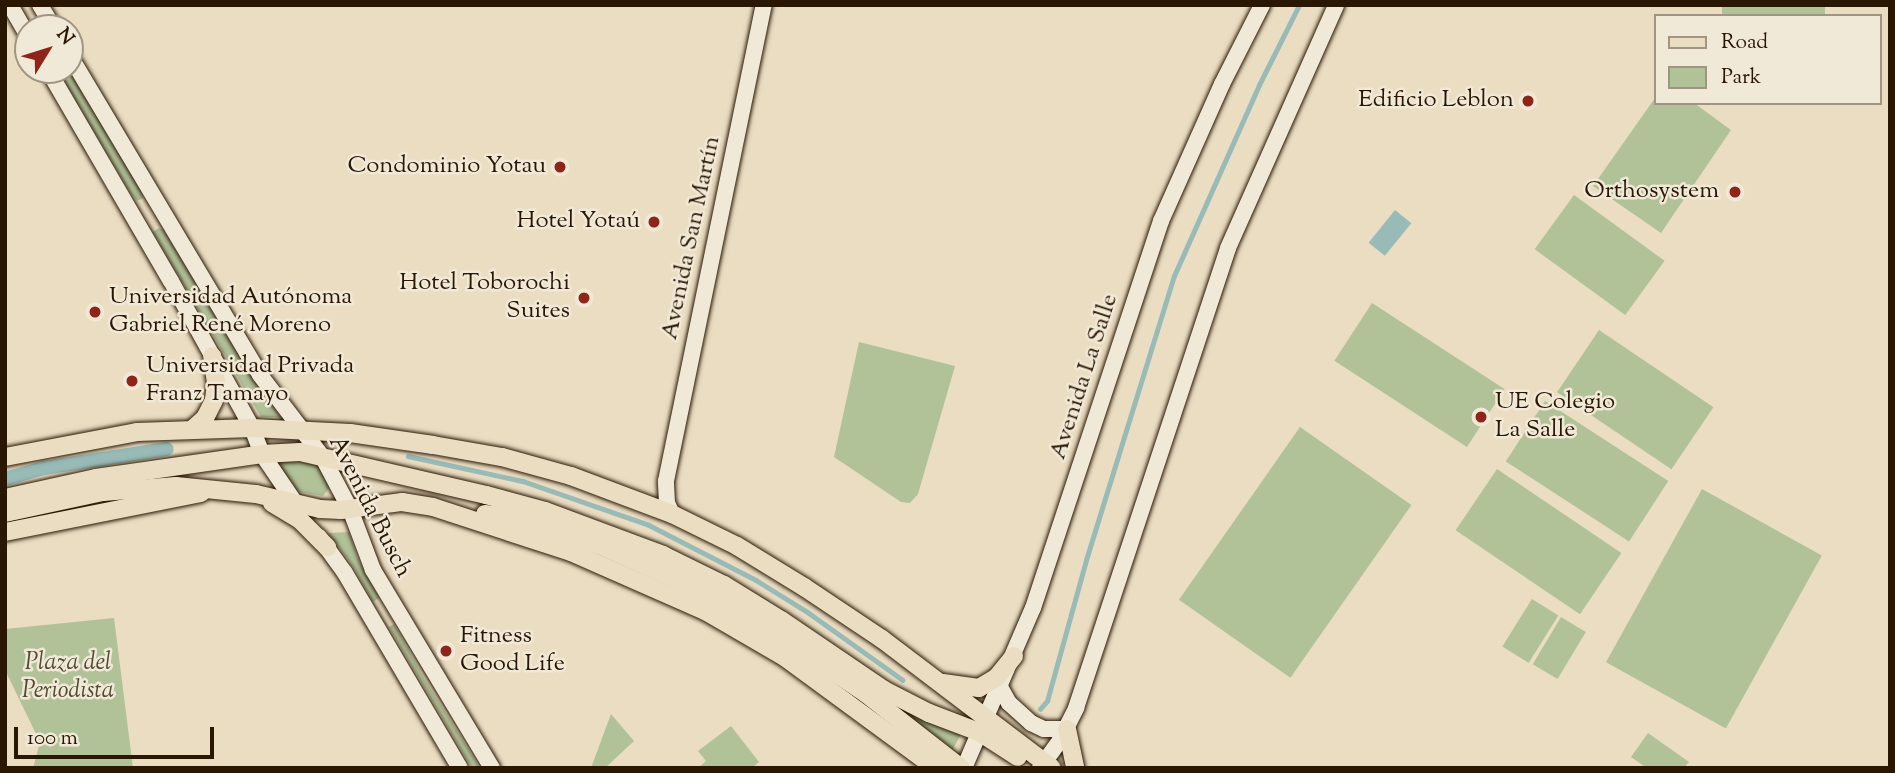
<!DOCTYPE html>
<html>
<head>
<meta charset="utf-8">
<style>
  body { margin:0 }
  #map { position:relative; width:1895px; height:773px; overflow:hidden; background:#eaddc2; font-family:"Sorts Mill Goudy",serif }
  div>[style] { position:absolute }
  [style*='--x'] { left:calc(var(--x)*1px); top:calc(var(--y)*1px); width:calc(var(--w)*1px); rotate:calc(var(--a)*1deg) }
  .green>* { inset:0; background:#b1c298; transform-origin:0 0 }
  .water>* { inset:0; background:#98bbb7; transform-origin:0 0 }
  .stream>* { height:4.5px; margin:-2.25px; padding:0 2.25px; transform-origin:2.25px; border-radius:2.25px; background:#98bbb7 }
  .canal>* { height:14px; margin:-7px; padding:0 7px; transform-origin:7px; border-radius:7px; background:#98bbb7 }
  .roads { filter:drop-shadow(0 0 2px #2a1703) drop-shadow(0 0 2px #2a1703) }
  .secondary>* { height:16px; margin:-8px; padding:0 8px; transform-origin:8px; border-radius:8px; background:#f1e9d7 }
  .primary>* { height:18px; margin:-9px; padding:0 9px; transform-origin:9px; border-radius:9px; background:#eaddc2 }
  .dots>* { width:19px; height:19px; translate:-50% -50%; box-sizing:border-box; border:4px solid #f1e9d7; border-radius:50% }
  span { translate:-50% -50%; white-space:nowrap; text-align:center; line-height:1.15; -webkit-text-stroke:5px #f1e9d7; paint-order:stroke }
  .poi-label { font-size:24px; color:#2a1703 }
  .right { translate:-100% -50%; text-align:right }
  .left { translate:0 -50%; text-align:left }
  .street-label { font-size:24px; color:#2a1703 }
  .park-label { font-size:24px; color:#524a30; font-style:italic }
  .frame { position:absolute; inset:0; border:7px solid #2a1703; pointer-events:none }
  .legend { position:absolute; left:1654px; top:14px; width:228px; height:91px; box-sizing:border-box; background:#f1e9d7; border:2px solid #a19582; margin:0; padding:9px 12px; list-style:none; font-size:21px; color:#2a1703 }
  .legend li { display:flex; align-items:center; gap:14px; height:35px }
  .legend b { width:35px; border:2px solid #a19582 }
  .north { position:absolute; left:14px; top:14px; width:70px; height:70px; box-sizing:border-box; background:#f1e9d7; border:2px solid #a19582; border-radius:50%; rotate:52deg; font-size:19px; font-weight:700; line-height:28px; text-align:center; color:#2a1703 }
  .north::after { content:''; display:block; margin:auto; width:24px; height:32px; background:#8f2418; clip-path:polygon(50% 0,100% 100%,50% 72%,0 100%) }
  .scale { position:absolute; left:14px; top:727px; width:200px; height:32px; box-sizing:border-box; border:4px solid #2a1703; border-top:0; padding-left:9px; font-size:21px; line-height:24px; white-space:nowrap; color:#2a1703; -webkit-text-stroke:5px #f1e9d7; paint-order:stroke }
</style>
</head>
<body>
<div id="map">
  <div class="green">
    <div style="left:1722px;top:5px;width:103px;height:13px"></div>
    <div style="clip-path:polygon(58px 70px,70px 70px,140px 187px,143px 198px,137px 201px,130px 192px)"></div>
    <div style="clip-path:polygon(1655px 98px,1655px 103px,1694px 103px,1731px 130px,1661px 233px,1593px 186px)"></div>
    <div style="left:1574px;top:195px;width:112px;height:67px;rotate:36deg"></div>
    <div style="clip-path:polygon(159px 228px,164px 230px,254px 379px,281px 417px,261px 417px,153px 232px)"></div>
    <div style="left:1372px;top:303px;width:158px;height:69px;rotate:33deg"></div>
    <div style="left:1599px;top:330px;width:138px;height:75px;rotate:34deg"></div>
    <div style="clip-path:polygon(859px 342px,955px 366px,918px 494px,910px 503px,901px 502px,834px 457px)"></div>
    <div style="left:1545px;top:401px;width:147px;height:72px;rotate:33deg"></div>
    <div style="left:1300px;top:427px;width:136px;height:211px;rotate:35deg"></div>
    <div style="clip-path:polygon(308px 458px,317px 464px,330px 487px,323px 496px,295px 491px,281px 467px,282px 461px)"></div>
    <div style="left:1497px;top:469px;width:150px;height:74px;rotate:34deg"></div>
    <div style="left:1702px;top:489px;width:137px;height:198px;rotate:29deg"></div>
    <div style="clip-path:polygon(349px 532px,357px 557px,379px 598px,373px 602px,355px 569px,328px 533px)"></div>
    <div style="left:1532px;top:599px;width:31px;height:56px;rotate:32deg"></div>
    <div style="left:1561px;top:617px;width:29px;height:55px;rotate:31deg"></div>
    <div style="clip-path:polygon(114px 618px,133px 768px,33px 768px,40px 742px,5px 670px,5px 629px)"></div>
    <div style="clip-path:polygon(394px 624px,424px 678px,480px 768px,472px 768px,389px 627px)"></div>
    <div style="clip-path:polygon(896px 705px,929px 722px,961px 734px,952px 751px)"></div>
    <div style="clip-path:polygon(611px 714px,634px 741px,605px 768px,591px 768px)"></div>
    <div style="clip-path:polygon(731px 726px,759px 762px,752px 768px,698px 768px,706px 761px,698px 751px)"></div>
    <div style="clip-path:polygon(1648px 733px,1689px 762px,1684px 768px,1647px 768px,1631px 757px)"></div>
  </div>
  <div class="water">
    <div style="left:1395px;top:210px;width:21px;height:42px;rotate:39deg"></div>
  </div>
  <div class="stream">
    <div style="--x:408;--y:456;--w:118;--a:12.3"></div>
    <div style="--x:523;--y:481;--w:133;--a:19.2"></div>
    <div style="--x:649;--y:525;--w:120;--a:27.2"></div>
    <div style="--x:756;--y:580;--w:62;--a:31.9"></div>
    <div style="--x:809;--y:613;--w:115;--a:35.5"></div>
    <div style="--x:1040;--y:709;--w:11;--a:-49"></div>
    <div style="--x:1047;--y:701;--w:146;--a:-74.5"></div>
    <div style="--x:1086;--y:560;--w:297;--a:-72.8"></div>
    <div style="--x:1174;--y:276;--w:209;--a:-66"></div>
    <div style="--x:1259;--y:85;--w:89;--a:-63.4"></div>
  </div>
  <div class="canal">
    <div style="--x:5;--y:479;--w:41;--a:-15.8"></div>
    <div style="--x:44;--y:468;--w:124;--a:-8.8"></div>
  </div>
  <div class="roads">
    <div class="secondary">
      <div style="--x:10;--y:5;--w:36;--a:60"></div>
      <div style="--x:40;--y:5;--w:27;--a:59"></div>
      <div style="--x:70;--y:56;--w:371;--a:59.2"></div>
      <div style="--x:260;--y:375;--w:102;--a:52.6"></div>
      <div style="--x:322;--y:456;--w:60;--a:62.2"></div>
      <div style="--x:350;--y:509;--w:65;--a:69.3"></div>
      <div style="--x:373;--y:570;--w:231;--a:59"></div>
      <div style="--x:48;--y:70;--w:244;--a:59.8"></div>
      <div style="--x:171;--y:281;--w:168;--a:61.1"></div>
      <div style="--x:252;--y:428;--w:28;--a:69"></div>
      <div style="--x:262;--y:454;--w:68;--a:55.8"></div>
      <div style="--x:672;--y:514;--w:12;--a:-114"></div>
      <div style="--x:667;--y:503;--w:22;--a:-93"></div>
      <div style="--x:666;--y:481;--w:486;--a:-78.4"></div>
      <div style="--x:319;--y:537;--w:44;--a:54.2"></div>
      <div style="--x:345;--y:573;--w:226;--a:59.5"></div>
      <div style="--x:1000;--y:687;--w:18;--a:61"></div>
      <div style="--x:1009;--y:703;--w:30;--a:42"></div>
      <div style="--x:1031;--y:723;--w:14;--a:25"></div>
      <div style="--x:1044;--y:729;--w:23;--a:0"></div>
      <div style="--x:964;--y:768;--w:174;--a:-66.7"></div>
      <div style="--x:1033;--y:608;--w:408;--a:-71.7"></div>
      <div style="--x:1161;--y:221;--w:150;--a:-66"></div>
      <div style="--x:1222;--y:84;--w:89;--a:-63.1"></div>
      <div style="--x:1040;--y:768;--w:34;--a:-54"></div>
      <div style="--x:1060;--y:740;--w:36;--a:-63"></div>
      <div style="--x:1076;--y:708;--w:484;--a:-71.7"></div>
      <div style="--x:1228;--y:248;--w:266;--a:-66"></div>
    </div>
    <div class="primary">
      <div style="--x:194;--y:428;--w:15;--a:-42"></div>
      <div style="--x:205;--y:418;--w:20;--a:-63"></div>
      <div style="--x:214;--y:400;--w:17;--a:-83"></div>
      <div style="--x:216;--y:383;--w:27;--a:-98"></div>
      <div style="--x:5;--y:457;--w:134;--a:-10.7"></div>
      <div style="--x:137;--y:432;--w:115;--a:-2"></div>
      <div style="--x:252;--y:428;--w:98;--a:2.9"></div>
      <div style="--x:350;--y:433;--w:84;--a:8.2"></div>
      <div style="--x:433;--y:445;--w:70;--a:9.9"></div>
      <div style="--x:502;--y:457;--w:72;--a:15.4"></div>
      <div style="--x:571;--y:476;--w:108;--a:20.6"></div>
      <div style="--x:672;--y:514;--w:72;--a:26.2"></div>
      <div style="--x:737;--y:546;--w:79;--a:31.5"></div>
      <div style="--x:804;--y:587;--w:94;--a:33.7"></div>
      <div style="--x:882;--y:639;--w:213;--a:37.2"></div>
      <div style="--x:5;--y:498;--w:93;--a:-12.4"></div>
      <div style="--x:96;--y:478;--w:168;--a:-8.2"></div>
      <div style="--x:262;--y:454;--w:38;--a:-3"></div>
      <div style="--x:300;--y:452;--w:191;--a:13"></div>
      <div style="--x:486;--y:495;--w:61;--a:15.2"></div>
      <div style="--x:545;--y:511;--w:126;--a:20.4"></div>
      <div style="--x:663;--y:555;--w:68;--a:26.2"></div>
      <div style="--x:724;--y:585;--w:67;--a:31.6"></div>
      <div style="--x:781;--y:620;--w:125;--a:34.2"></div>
      <div style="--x:884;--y:690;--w:51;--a:27.1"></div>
      <div style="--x:929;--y:713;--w:53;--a:20.8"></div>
      <div style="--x:979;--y:732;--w:46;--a:32.7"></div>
      <div style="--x:272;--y:503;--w:31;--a:31"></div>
      <div style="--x:299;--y:519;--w:40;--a:45"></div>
      <div style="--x:5;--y:513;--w:100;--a:-12.1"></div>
      <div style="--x:103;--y:492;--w:73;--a:-4.7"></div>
      <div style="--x:176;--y:486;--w:80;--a:5.7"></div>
      <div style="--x:256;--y:494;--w:66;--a:13.2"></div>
      <div style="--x:320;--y:509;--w:21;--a:3"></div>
      <div style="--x:341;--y:510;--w:62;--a:-7.5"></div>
      <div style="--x:402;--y:502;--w:31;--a:9"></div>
      <div style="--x:433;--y:507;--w:145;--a:18.1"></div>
      <div style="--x:571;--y:552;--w:149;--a:23.8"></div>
      <div style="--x:707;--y:612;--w:91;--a:30.2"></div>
      <div style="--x:786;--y:658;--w:186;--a:36.3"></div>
      <div style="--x:485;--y:514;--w:35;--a:8"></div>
      <div style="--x:520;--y:519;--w:83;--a:18.2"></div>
      <div style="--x:599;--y:545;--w:127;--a:24.1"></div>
      <div style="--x:715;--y:597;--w:84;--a:30.8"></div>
      <div style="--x:787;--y:640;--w:94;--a:34.2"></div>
      <div style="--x:865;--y:693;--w:122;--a:38"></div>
      <div style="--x:5;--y:532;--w:200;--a:-11.3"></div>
      <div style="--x:943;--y:683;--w:36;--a:8"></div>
      <div style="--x:979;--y:688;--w:21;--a:-31"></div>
      <div style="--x:997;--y:677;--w:27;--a:-51"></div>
      <div style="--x:1067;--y:729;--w:40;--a:78"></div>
    </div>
  </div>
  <div class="dots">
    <div style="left:1528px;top:101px;background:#8f2418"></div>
    <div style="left:560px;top:167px;background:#8f2418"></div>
    <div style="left:1735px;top:192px;background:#8f2418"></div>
    <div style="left:654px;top:222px;background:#8f2418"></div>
    <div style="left:584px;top:298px;background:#8f2418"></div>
    <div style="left:95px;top:312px;background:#8f2418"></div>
    <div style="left:132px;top:381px;background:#8f2418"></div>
    <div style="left:1481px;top:417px;background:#8f2418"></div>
    <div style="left:446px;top:651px;background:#8f2418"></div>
  </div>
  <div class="poi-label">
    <span class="right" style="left:1514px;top:101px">Edificio Leblon</span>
    <span class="right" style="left:546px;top:167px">Condominio Yotau</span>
    <span class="right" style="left:1719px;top:192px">Orthosystem</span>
    <span class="right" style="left:640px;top:222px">Hotel Yotaú</span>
    <span class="right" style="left:570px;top:298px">Hotel Toborochi<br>Suites</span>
    <span class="left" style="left:109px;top:312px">Universidad Autónoma<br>Gabriel René Moreno</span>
    <span class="left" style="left:146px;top:381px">Universidad Privada<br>Franz Tamayo</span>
    <span class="left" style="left:1495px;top:417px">UE Colegio<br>La Salle</span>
    <span class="left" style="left:460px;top:651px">Fitness<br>Good Life</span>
  </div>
  <div class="street-label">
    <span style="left:692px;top:238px;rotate:-78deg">Avenida San Martín</span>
    <span style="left:1085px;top:377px;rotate:-72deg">Avenida La Salle</span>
    <span style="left:369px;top:507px;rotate:63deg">Avenida Busch</span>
  </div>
  <div class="park-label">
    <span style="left:68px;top:678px">Plaza del<br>Periodista</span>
  </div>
  <div class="frame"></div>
  <ul class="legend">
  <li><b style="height:9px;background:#eaddc2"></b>Road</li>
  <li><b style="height:19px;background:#b1c298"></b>Park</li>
  </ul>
  <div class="north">N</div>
  <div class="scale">100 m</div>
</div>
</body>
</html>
